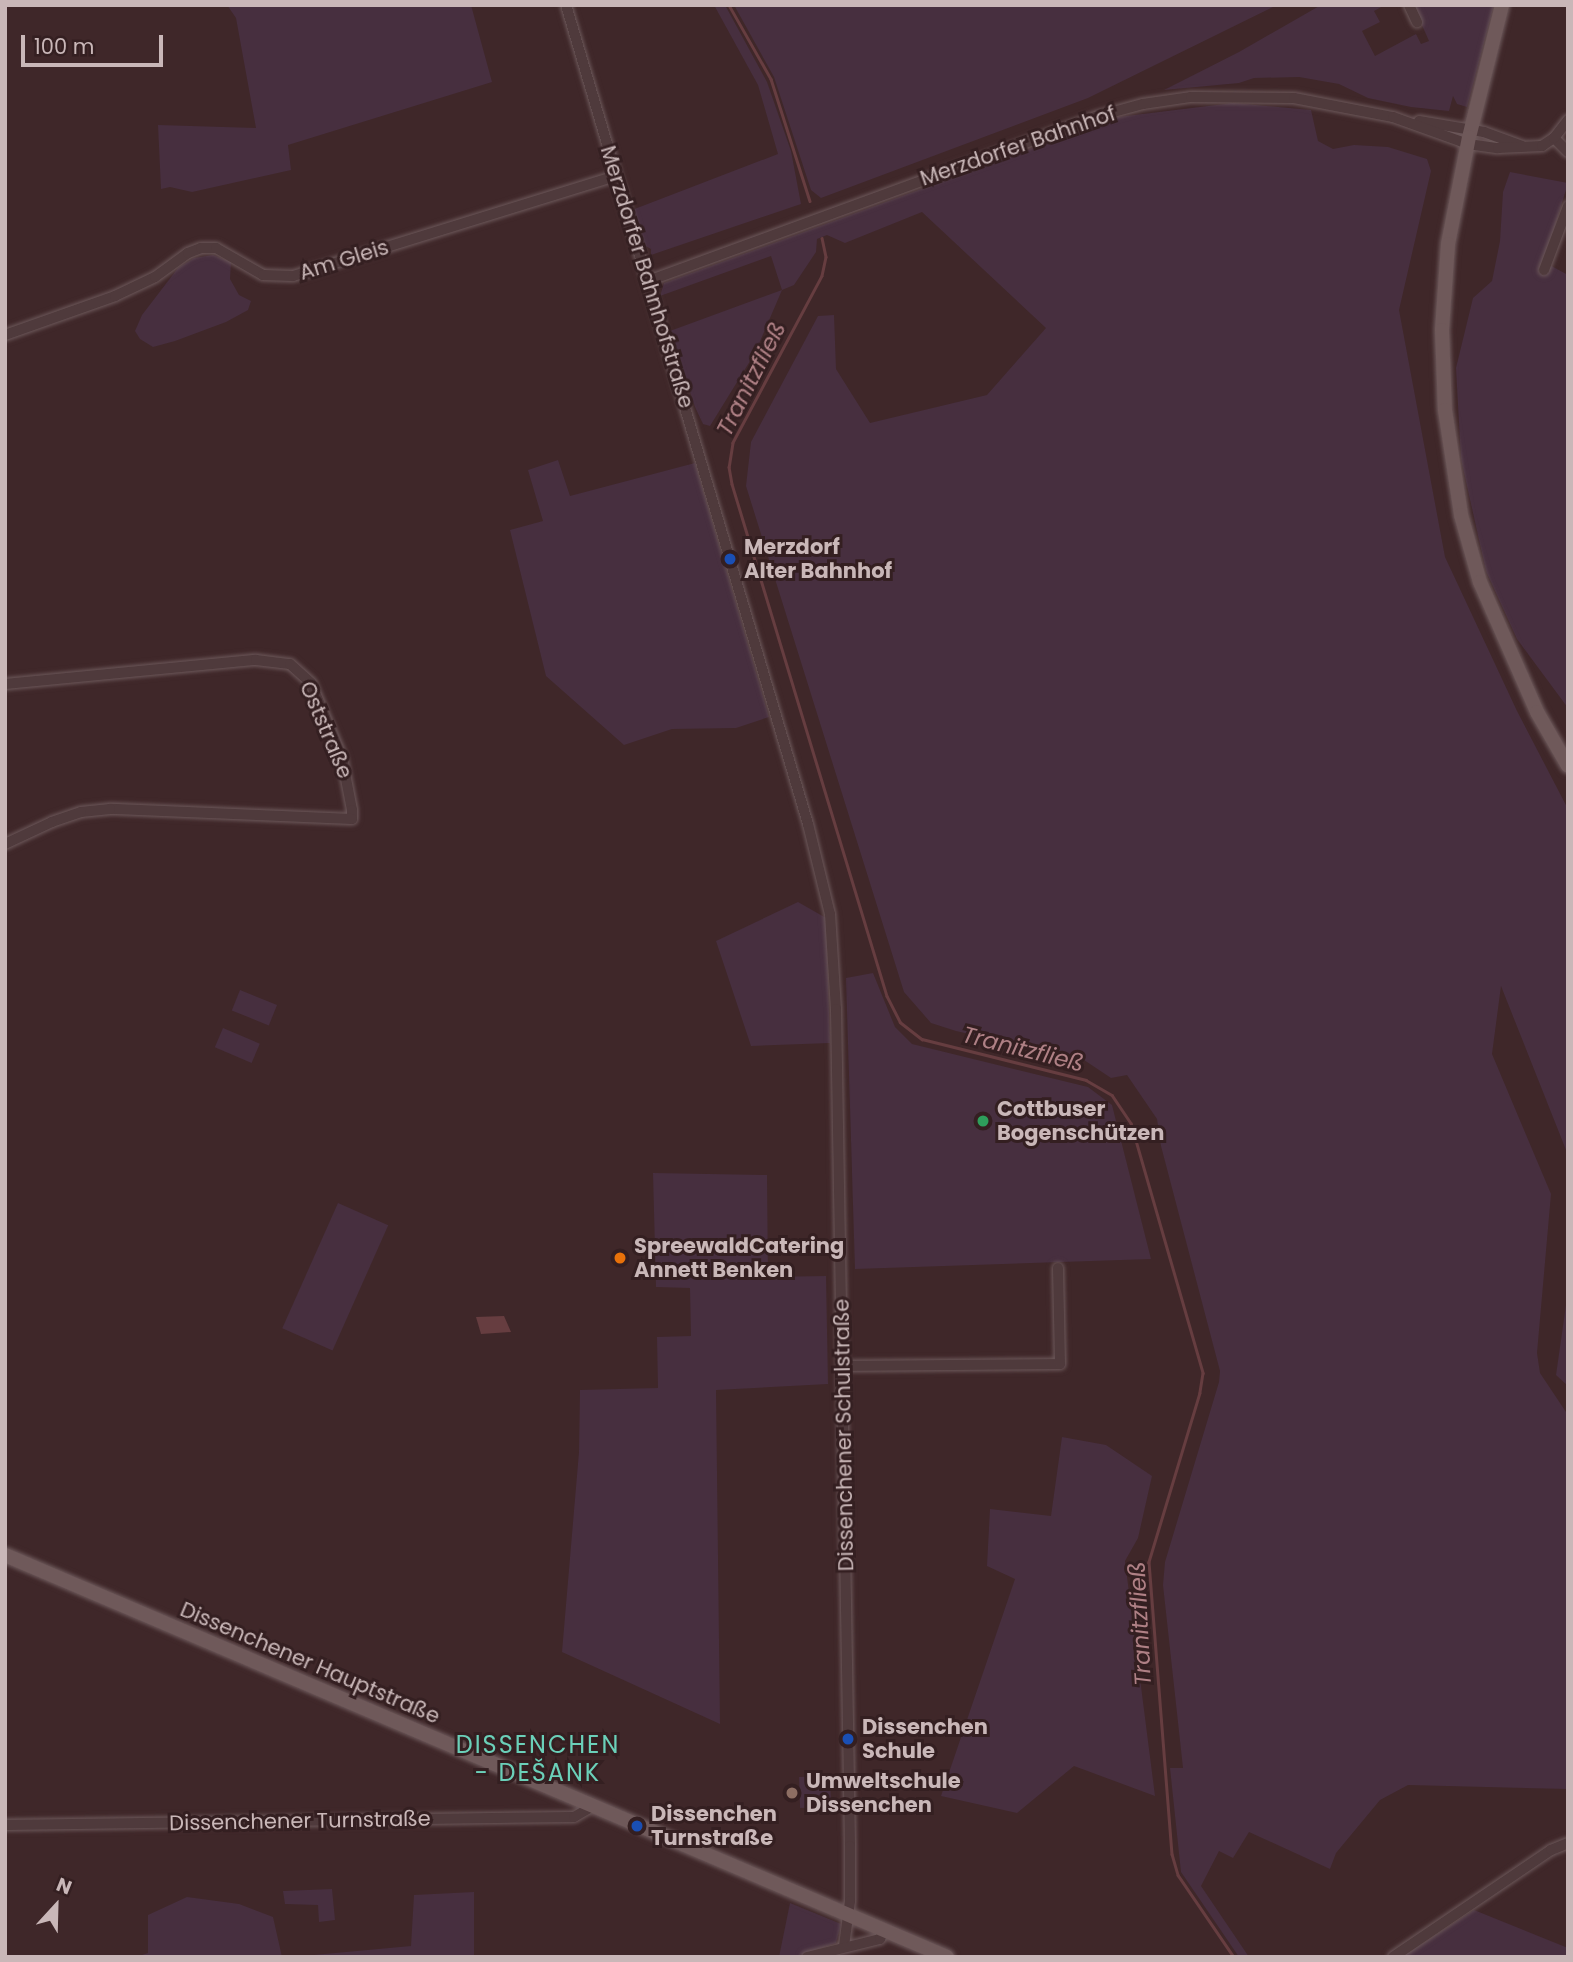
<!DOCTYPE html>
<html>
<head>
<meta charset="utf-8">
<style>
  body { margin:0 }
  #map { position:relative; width:1573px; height:1962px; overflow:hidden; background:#3f2729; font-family:Poppins,sans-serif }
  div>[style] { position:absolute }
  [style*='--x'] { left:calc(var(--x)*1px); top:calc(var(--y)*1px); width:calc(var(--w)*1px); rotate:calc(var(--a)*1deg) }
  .green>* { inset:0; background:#472f3f; transform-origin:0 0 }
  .water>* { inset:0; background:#663d40 }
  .stream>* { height:2.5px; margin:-1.25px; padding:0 1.25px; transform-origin:1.25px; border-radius:1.25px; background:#663d40 }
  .roads { filter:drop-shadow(0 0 2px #6c585a) drop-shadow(0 0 2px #6c585a) }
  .minor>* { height:10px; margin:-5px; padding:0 5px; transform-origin:5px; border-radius:5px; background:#4f3a3c }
  .major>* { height:14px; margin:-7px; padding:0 7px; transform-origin:7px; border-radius:7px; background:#6f595a }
  .dots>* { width:19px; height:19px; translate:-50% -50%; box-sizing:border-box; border:4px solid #341f21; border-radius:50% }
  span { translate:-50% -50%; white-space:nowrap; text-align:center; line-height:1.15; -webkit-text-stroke:6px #341f21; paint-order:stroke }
  .street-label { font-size:21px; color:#c9b7b8 }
  .poi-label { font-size:21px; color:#c9b7b8; font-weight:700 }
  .left { translate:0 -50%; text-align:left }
  .water-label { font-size:23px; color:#af8085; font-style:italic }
  .quarter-label { font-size:24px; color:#6bd0b9; letter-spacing:2px }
  .frame { position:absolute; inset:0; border:7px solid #c9b7b8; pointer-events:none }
  .north { position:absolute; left:21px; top:1871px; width:70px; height:70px; -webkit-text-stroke:5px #341f21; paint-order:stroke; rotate:22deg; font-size:19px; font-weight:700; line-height:28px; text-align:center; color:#c9b7b8 }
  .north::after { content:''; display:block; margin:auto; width:24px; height:32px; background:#c9b7b8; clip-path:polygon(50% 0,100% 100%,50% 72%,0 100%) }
  .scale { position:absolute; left:21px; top:35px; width:142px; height:32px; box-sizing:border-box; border:4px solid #c9b7b8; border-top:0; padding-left:9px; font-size:21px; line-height:24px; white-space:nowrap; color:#c9b7b8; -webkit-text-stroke:5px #341f21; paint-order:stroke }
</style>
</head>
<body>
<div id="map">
  <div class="green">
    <div style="clip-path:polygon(227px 5px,471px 5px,492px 82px,288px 145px,291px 170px,192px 192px,170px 187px,161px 189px,158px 125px,256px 128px,236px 18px)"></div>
    <div style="clip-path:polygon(714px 5px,725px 5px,767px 82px,791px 151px,801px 204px,651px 255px,651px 249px,642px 244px,632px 210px,778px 154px,758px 85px)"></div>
    <div style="clip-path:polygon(734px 5px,1277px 5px,1088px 98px,821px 198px,811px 190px,774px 77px)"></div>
    <div style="clip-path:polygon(1321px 5px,1385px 5px,1374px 11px,1380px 22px,1362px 31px,1375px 56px,1416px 34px,1421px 44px,1429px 41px,1413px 5px,1494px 5px,1467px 107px,1457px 104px,1453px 96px,1449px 111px,1411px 107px,1368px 98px,1339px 84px,1299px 77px,1254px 78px,1239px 83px,1164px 90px,1239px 52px)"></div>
    <div style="clip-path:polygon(1233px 103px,1311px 110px,1318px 141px,1333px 149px,1354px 145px,1388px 147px,1427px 159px,1431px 171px,1399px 310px,1445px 557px,1517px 711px,1568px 809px,1568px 1155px,1501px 986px,1492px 1054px,1551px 1194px,1537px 1353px,1540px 1373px,1568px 1415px,1568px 1789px,1408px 1785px,1380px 1800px,1336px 1853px,1330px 1869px,1249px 1832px,1233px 1858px,1219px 1851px,1201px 1886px,1249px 1957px,1239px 1957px,1181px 1872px,1170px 1768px,1183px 1768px,1163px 1585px,1165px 1562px,1219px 1382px,1220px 1371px,1161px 1146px,1157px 1119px,1127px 1075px,1111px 1078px,1084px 1060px,956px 1031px,931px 1023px,904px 992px,746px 486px,751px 442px,818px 316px,834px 315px,836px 369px,870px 423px,987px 395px,1046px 328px,922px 212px,845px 243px,827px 235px,817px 239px,816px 252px,794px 285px,782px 290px,755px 353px,710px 426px,703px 424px,695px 407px,670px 331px,782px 290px,771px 256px,660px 296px,664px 283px,1118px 117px)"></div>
    <div style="clip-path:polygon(1510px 172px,1568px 183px,1544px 262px,1568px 275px,1568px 708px,1517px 639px,1486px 571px,1461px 459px,1456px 368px,1473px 298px,1492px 281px,1500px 241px,1503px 192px)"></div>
    <div style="clip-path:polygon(213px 255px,231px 262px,230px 279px,239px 295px,251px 301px,248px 310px,226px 322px,175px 341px,153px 347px,140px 339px,135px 331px,142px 315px,178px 268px,194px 258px)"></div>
    <div style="clip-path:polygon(558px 460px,570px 496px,695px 463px,769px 717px,736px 728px,672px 729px,624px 745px,546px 676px,510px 530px,543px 521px,528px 470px)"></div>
    <div style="clip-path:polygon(798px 902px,826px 918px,830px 1043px,751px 1046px,716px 941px)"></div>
    <div style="clip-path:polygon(873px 973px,895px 1027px,912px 1044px,1088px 1087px,1112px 1105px,1151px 1259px,855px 1269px,846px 978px)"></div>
    <div style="left:240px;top:990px;width:40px;height:22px;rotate:22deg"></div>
    <div style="left:223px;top:1028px;width:40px;height:21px;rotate:23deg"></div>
    <div style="clip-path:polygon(653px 1173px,767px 1175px,768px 1277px,826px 1276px,828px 1384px,716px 1390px,720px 1724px,562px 1652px,579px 1452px,580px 1390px,658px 1388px,657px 1337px,691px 1336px,690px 1288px,656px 1287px)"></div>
    <div style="left:338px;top:1203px;width:55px;height:137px;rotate:24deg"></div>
    <div style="clip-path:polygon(1568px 1291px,1568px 1386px,1556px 1375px)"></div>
    <div style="clip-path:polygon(1062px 1437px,1106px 1445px,1152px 1476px,1138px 1538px,1125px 1561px,1155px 1796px,1074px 1766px,1017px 1813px,941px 1796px,1015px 1579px,987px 1566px,990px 1509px,1051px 1516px)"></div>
    <div style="left:830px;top:1776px;width:31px;height:31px;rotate:88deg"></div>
    <div style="clip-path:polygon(332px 1889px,335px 1920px,319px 1922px,318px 1905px,285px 1904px,283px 1891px)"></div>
    <div style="clip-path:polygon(474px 1892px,474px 1957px,292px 1957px,411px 1946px,414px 1895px)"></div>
    <div style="clip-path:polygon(187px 1897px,239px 1904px,273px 1917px,282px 1957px,136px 1957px,148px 1953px,148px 1915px)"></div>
    <div style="clip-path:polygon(790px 1903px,841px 1924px,836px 1943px,794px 1957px,779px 1957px)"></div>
    <div style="clip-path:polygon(1474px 1910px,1568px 1948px,1568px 1957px,1402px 1957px)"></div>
  </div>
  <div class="water">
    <div style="clip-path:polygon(504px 1316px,511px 1332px,481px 1334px,476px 1317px)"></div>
  </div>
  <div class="stream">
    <div style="--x:729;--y:5;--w:85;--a:60.4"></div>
    <div style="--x:771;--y:79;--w:128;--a:72.3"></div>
    <div style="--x:822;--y:238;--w:19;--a:78"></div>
    <div style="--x:826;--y:257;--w:19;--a:102"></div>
    <div style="--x:822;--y:276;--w:189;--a:118.1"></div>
    <div style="--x:733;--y:443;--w:24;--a:99"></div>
    <div style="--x:729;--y:467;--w:17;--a:80"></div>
    <div style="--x:732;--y:484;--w:535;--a:73.16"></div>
    <div style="--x:887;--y:996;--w:29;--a:63"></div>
    <div style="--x:900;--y:1022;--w:28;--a:38"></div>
    <div style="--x:922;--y:1039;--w:169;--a:14"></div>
    <div style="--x:1086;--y:1080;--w:30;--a:30"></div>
    <div style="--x:1112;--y:1095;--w:34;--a:56"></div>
    <div style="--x:1131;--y:1123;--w:260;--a:73.9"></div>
    <div style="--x:1203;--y:1373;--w:20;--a:99"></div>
    <div style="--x:1200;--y:1393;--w:177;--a:106.8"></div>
    <div style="--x:1149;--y:1562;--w:293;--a:85.5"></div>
    <div style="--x:1172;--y:1854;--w:22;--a:74"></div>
    <div style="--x:1178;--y:1875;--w:99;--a:55.7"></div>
  </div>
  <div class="roads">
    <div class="minor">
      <div style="--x:566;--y:5;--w:854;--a:73.54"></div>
      <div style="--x:808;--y:824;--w:93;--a:76.3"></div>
      <div style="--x:830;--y:914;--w:95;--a:86.4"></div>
      <div style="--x:836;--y:1009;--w:837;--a:89.04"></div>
      <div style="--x:850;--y:1846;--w:55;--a:90"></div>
      <div style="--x:850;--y:1901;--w:45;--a:97.6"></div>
      <div style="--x:1409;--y:5;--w:19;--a:65"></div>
      <div style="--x:1419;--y:121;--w:66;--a:9.6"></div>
      <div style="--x:1484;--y:132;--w:40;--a:20.2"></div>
      <div style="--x:1554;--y:138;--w:20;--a:45"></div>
      <div style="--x:1544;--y:270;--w:68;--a:-69.4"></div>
      <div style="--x:648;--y:281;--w:476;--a:-20.1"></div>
      <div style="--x:1095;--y:117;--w:50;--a:-15.2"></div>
      <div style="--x:1143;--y:104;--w:49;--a:-8.3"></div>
      <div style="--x:1191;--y:97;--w:103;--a:0.6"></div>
      <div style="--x:1294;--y:98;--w:101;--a:10.9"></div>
      <div style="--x:1393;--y:117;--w:80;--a:19.8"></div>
      <div style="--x:1468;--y:144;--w:30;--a:8"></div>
      <div style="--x:1498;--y:148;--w:44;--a:-2.6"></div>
      <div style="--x:1542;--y:146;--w:14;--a:-34"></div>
      <div style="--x:1554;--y:138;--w:23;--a:-52"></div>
      <div style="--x:5;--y:335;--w:117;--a:-19.5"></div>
      <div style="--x:115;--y:296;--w:44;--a:-25.4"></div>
      <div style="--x:155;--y:277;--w:41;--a:-36"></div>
      <div style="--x:188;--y:253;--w:14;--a:-21"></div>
      <div style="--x:201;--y:248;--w:15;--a:0"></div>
      <div style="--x:216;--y:248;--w:54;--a:29.9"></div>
      <div style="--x:263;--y:275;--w:30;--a:2"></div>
      <div style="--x:293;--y:276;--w:338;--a:-17.2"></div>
      <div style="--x:5;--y:684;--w:252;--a:-5.5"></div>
      <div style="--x:256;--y:660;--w:34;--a:7"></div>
      <div style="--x:290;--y:664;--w:28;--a:42"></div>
      <div style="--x:311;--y:683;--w:81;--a:67.5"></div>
      <div style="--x:342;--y:758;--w:53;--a:79.1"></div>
      <div style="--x:352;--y:810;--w:9;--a:90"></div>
      <div style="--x:352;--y:819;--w:242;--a:-177.6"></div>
      <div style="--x:110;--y:809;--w:29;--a:174"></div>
      <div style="--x:81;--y:812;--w:31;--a:161"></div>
      <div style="--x:52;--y:822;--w:52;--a:154.9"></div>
      <div style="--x:844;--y:1366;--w:216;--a:-0.5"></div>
      <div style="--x:1060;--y:1364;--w:96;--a:-91.2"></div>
      <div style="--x:5;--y:1825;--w:569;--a:-0.81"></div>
      <div style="--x:574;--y:1817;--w:20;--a:-30"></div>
      <div style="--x:807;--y:1957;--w:75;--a:-13.9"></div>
      <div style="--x:880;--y:1939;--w:10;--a:-66"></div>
      <div style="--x:1393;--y:1957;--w:191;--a:-34.1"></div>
      <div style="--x:1551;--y:1850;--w:18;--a:-22"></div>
    </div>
    <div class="major">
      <div style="--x:1502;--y:5;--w:136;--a:104"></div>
      <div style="--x:1469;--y:137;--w:109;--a:101.1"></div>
      <div style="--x:1448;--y:244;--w:86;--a:94"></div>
      <div style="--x:1442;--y:330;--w:80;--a:87.9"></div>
      <div style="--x:1445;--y:410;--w:106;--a:81.3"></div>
      <div style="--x:1461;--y:515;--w:70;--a:74.2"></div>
      <div style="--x:1480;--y:582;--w:142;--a:66.3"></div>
      <div style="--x:1537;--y:712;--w:62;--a:60.1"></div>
      <div style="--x:5;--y:1555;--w:1024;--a:23.11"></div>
    </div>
  </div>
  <div class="dots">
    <div style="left:730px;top:559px;background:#1a4fb4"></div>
    <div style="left:983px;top:1121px;background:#2e9e5b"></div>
    <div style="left:620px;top:1258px;background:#e8710a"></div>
    <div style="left:848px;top:1739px;background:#1a4fb4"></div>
    <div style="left:792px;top:1793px;background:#8d6e63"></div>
    <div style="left:637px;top:1826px;background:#1a4fb4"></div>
  </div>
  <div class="street-label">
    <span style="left:1018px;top:146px;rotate:-19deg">Merzdorfer Bahnhof</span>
    <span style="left:344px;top:260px;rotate:-17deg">Am Gleis</span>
    <span style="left:647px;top:277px;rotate:73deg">Merzdorfer Bahnhofstraße</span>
    <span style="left:326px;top:730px;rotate:67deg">Oststraße</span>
    <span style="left:844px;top:1435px;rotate:-91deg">Dissenchener Schulstraße</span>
    <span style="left:310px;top:1663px;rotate:23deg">Dissenchener Hauptstraße</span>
    <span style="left:300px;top:1821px;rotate:-1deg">Dissenchener Turnstraße</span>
  </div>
  <div class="poi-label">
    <span class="left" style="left:744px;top:559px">Merzdorf<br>Alter Bahnhof</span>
    <span class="left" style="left:997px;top:1121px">Cottbuser<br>Bogenschützen</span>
    <span class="left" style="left:634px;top:1258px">SpreewaldCatering<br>Annett Benken</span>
    <span class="left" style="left:862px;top:1739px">Dissenchen<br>Schule</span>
    <span class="left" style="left:806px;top:1793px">Umweltschule<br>Dissenchen</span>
    <span class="left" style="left:651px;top:1826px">Dissenchen<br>Turnstraße</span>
  </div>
  <div class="water-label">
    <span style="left:751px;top:379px;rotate:-63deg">Tranitzfließ</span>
    <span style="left:1023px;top:1049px;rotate:14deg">Tranitzfließ</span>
    <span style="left:1140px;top:1624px;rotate:-93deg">Tranitzfließ</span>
  </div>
  <div class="quarter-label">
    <span style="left:538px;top:1759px">DISSENCHEN<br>- DEŠANK</span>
  </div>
  <div class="frame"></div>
  <div class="north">N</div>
  <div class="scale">100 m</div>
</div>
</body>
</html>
